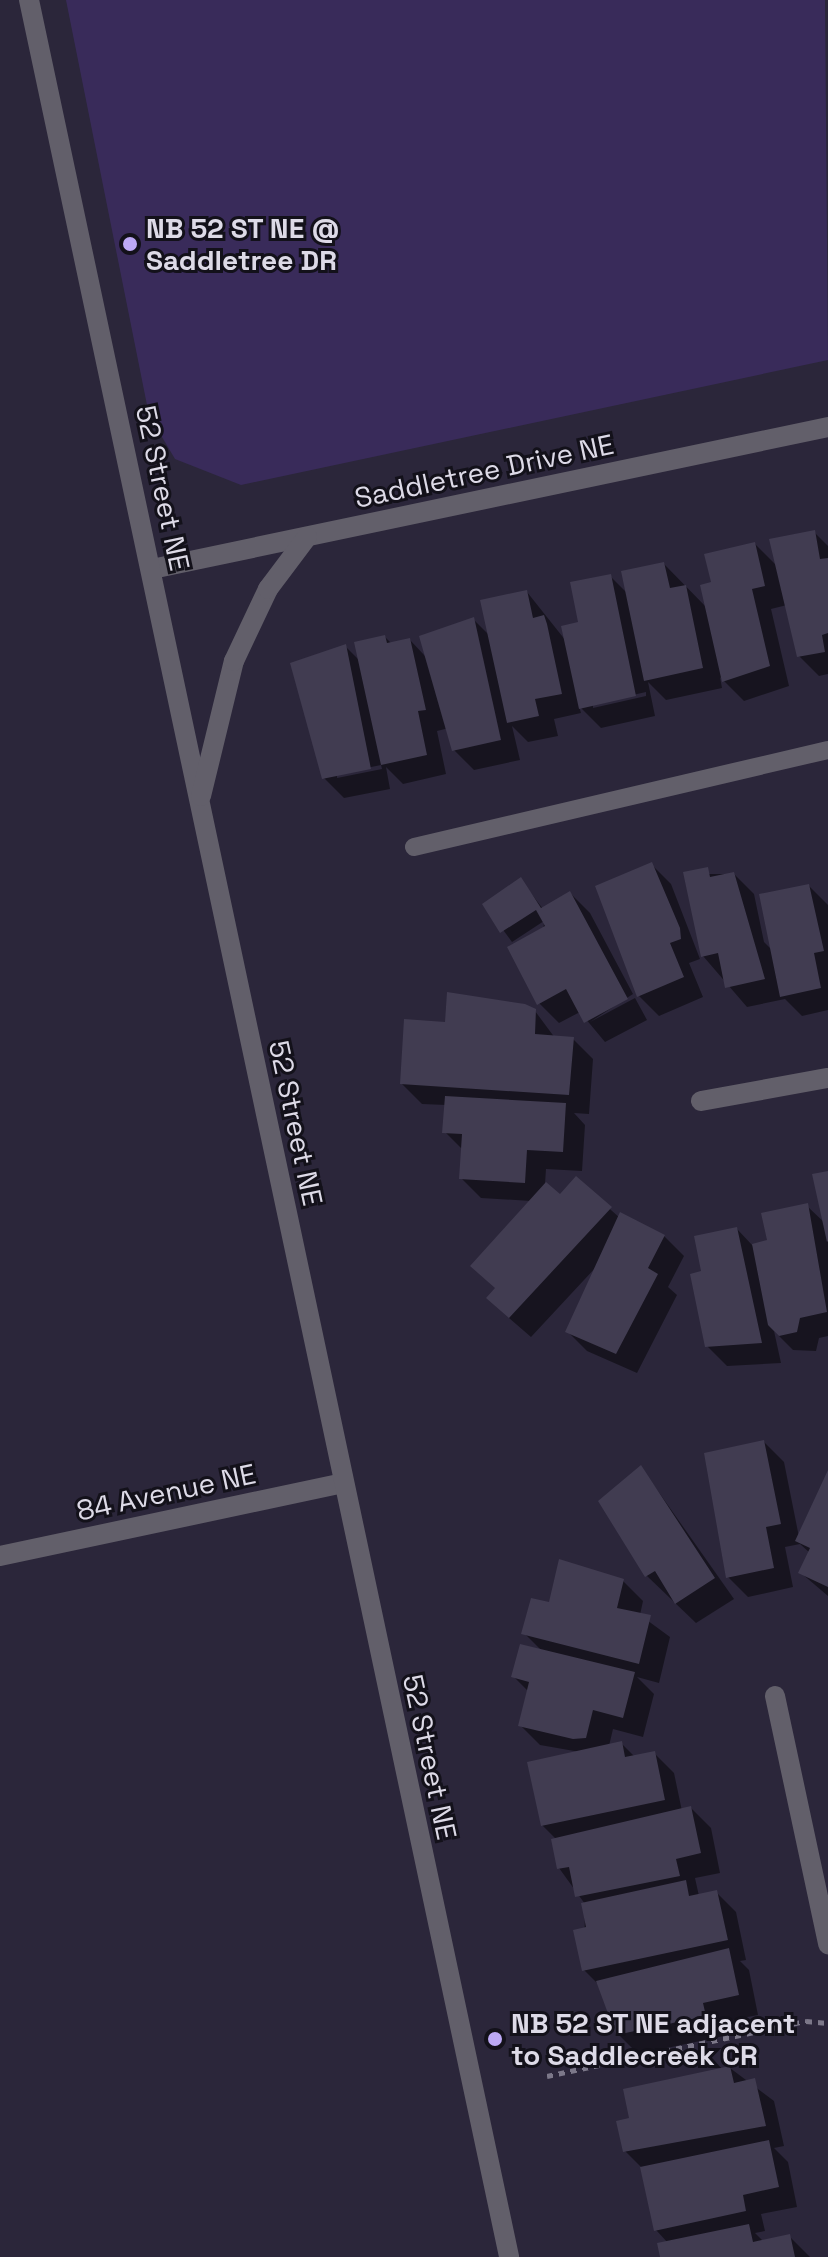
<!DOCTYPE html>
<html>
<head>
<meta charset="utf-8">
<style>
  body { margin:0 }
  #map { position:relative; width:828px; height:2257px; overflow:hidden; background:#2b263a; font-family:"Space Grotesk",sans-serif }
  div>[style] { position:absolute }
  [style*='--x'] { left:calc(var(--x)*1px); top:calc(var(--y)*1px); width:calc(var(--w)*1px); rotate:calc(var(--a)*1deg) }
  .green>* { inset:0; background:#392b5a }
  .shadow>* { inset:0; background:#0007 }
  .building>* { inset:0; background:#413c51 }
  .path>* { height:5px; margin-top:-2.5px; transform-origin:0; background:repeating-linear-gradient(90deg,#7c7889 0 6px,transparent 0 12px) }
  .service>* { height:18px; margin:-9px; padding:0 9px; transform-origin:9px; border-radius:9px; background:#625f6a }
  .minor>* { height:20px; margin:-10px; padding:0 10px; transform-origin:10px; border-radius:10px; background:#625f6a }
  .tertiary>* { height:20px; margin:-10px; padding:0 10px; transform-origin:10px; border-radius:10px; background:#625f6a }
  .dots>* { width:22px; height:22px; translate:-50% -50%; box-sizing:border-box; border:4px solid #13111a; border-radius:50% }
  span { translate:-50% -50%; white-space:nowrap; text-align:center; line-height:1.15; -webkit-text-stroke:6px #13111a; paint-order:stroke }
  .poi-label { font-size:28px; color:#dddae7; font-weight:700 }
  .left { translate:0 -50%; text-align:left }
  .street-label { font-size:28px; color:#dddae7 }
</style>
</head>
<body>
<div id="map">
  <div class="green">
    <div style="clip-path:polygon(66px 0,825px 0,828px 360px,241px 485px,175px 459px,149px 415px)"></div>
  </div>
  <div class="shadow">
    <div style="clip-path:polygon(evenodd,814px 532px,828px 546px,828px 674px,819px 676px,799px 656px,787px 605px,771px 609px,789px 686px,744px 701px,720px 677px,722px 688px,666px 700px,648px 682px,655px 716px,601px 728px,579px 706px,581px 713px,554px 719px,558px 736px,528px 742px,512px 726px,520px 760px,474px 770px,454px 750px,449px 728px,437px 731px,446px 774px,403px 784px,386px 767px,390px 789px,344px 798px,324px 778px,293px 664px,345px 646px,360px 661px,385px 637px,392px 644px,410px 640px,425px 656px,473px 619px,490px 636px,527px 592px,566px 641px,610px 576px,628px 594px,664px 564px,708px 609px,713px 584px,755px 544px,778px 567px,814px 532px,646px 692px,646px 696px,593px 708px,593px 704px,646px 692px,814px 532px,381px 765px,382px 769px,337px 778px,337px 774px,381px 765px)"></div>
    <div style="clip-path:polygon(651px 864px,671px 884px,700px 959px,689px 963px,703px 997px,659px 1016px,639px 996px)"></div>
    <div style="clip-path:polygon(686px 874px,734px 874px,754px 894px,764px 942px,773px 951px,809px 886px,828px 905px,828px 1010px,802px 1016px,785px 999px,747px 1007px,703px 956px)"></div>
    <div style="clip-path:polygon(521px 880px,543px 909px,570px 893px,590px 913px,633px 994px,590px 1022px,635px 998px,647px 1020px,605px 1042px,580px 1012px,559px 1023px,539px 1003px,544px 921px,512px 942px,484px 904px)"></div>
    <div style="clip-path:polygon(449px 994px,535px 1011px,555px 1038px,573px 1039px,593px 1059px,589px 1114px,574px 1113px,585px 1125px,582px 1171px,546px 1169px,545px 1184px,560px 1197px,576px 1179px,620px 1218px,664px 1236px,684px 1256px,668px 1287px,677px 1295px,637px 1373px,587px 1351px,567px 1331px,597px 1266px,531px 1337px,509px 1318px,531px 1201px,481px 1198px,461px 1178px,463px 1150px,445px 1132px,446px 1105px,422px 1104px,402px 1084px,447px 1024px)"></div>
    <div style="clip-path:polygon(828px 1173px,828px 1336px,819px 1338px,816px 1351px,793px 1350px,774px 1331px,781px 1363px,727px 1366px,707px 1346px,704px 1273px,737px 1229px,753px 1246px,770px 1242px,807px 1206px,828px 1226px)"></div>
    <div style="clip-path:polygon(764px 1442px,784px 1462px,799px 1537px,828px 1475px,828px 1596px,801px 1573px,810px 1553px,800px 1544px,785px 1547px,793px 1587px,748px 1597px,728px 1577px)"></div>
    <div style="clip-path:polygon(641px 1467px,734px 1599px,696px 1623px,647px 1576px,601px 1501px)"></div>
    <div style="clip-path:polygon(623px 1581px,643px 1601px,640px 1615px,670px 1637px,659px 1683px,637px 1677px,654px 1694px,643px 1737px,613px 1729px,609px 1746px,621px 1743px,635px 1757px,654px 1753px,674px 1773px,682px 1811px,691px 1808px,711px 1828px,720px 1873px,695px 1878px,699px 1896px,716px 1892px,736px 1912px,746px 1960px,740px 1961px,749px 1970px,758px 2015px,722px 2022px,724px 2036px,638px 2054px,618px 2034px,601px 1987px,584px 1970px,585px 1904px,559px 1868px,557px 1840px,542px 1825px,580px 1752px,540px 1745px,520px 1725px,529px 1692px,514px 1677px,542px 1651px,524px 1633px,550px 1605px)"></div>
    <div style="clip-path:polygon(730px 2068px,774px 2101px,784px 2146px,774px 2148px,788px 2162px,797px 2207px,761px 2214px,765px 2231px,755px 2233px,763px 2241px,789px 2236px,810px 2257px,662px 2257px,668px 2243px,656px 2230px,643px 2169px,625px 2151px,632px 2120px)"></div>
  </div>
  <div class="building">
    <div style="clip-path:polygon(815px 530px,820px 559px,828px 558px,828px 633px,822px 635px,825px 652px,797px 657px,769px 539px)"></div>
    <div style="clip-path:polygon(755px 542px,765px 586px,752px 589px,770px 666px,722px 682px,700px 585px,711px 582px,704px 554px)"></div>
    <div style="clip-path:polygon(664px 562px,670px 588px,686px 585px,703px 668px,644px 681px,621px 571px)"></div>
    <div style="clip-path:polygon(611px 574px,636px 696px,579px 709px,561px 626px,578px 622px,570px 582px)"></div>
    <div style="clip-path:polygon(527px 590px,533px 618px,544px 615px,547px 624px,562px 694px,535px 699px,539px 716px,507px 723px,480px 600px)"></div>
    <div style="clip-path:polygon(474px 617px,501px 740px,452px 751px,419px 636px)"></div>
    <div style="clip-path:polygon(385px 635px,387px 643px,410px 638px,426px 710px,418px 711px,427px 755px,381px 765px,354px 642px)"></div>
    <div style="clip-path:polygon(346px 644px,371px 769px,322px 779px,290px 663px)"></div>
    <div style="clip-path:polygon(652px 862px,680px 928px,681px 939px,670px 943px,684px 977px,637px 997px,595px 886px)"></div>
    <div style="clip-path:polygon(708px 867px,710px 877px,734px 872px,765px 979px,725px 988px,718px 953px,701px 957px,683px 872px)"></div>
    <div style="clip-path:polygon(521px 877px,541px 908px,570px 891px,628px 999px,584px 1023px,566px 989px,537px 1005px,507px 947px,545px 926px,536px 910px,500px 933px,482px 904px)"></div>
    <div style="clip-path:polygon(809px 884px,824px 951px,814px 953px,821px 988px,780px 997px,759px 894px)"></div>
    <div style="clip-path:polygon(447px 992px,525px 1004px,536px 1009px,535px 1034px,574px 1037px,569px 1095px,400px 1084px,404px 1019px,445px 1022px)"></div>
    <div style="clip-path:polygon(445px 1096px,566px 1103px,563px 1152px,527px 1150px,525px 1183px,459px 1179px,462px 1134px,442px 1133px)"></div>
    <div style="clip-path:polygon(828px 1171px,828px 1241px,827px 1242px,812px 1174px)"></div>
    <div style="clip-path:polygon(576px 1176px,612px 1207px,509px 1318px,486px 1298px,495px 1288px,470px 1266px,546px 1182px,560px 1194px)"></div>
    <div style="clip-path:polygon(808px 1203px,827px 1312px,800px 1318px,797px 1332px,779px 1336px,768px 1325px,752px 1244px,767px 1240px,761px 1213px)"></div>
    <div style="clip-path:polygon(620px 1212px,665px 1235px,648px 1268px,658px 1274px,616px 1354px,565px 1332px)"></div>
    <div style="clip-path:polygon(737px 1227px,762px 1343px,705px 1347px,690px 1274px,701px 1271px,694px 1236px)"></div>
    <div style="clip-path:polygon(764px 1440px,781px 1524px,766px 1527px,774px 1568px,726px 1578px,704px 1453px)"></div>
    <div style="clip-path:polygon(641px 1465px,715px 1578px,675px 1604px,655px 1571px,645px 1577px,598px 1501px)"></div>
    <div style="clip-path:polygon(828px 1470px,828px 1587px,798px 1573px,810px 1548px,795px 1541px)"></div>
    <div style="clip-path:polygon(559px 1559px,624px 1579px,617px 1608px,651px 1615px,639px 1664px,521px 1634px,531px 1598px,549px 1602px)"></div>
    <div style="clip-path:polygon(520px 1644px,635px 1672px,623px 1718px,593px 1710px,586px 1738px,573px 1739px,518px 1726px,529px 1682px,511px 1677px)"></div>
    <div style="clip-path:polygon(622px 1741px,625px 1757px,655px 1751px,665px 1800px,541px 1826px,527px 1762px)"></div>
    <div style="clip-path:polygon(691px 1806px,701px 1853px,676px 1859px,680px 1876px,575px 1897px,569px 1867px,557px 1869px,551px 1839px)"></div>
    <div style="clip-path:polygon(686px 1880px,689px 1896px,717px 1890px,728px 1940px,582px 1971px,573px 1930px,586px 1927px,581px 1903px)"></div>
    <div style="clip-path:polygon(729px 1948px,739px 1995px,703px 2003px,706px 2016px,616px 2035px,596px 1981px)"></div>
    <div style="clip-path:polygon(730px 2066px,734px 2083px,755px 2078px,766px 2126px,623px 2152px,616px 2121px,629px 2118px,623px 2089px)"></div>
    <div style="clip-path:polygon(769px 2140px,779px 2187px,743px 2195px,746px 2211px,654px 2231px,640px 2167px)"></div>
    <div style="clip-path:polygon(749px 2224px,753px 2242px,790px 2234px,795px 2257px,660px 2257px,657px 2243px)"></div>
  </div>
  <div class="path">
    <div style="--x:547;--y:2076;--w:265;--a:-12"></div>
    <div style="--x:806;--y:2021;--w:22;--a:5"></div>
  </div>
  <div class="service">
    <div style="--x:414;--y:847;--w:425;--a:-13.2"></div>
  </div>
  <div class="minor">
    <div style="--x:152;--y:569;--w:691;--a:-11.86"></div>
    <div style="--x:701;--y:1101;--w:129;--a:-10.3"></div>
    <div style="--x:0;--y:1556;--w:351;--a:-12"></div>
    <div style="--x:775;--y:1696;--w:254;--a:77.9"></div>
  </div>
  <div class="tertiary">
    <div style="--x:29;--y:0;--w:2307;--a:77.99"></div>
    <div style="--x:201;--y:796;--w:139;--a:-76.3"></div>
    <div style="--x:234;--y:661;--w:80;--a:-64.7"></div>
    <div style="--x:268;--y:589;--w:65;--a:-53.1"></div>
  </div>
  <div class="dots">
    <div style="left:130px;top:244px;background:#bda9f5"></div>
    <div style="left:495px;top:2039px;background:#bda9f5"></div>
  </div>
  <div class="poi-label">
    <span class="left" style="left:146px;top:244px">NB 52 ST NE @<br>Saddletree DR</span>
    <span class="left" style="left:511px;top:2039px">NB 52 ST NE adjacent<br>to Saddlecreek CR</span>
  </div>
  <div class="street-label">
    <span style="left:484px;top:471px;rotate:-12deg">Saddletree Drive NE</span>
    <span style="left:163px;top:488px;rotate:78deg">52 Street NE</span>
    <span style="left:296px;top:1123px;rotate:78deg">52 Street NE</span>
    <span style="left:166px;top:1492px;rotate:-12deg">84 Avenue NE</span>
    <span style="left:430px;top:1757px;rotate:78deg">52 Street NE</span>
  </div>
</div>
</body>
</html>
